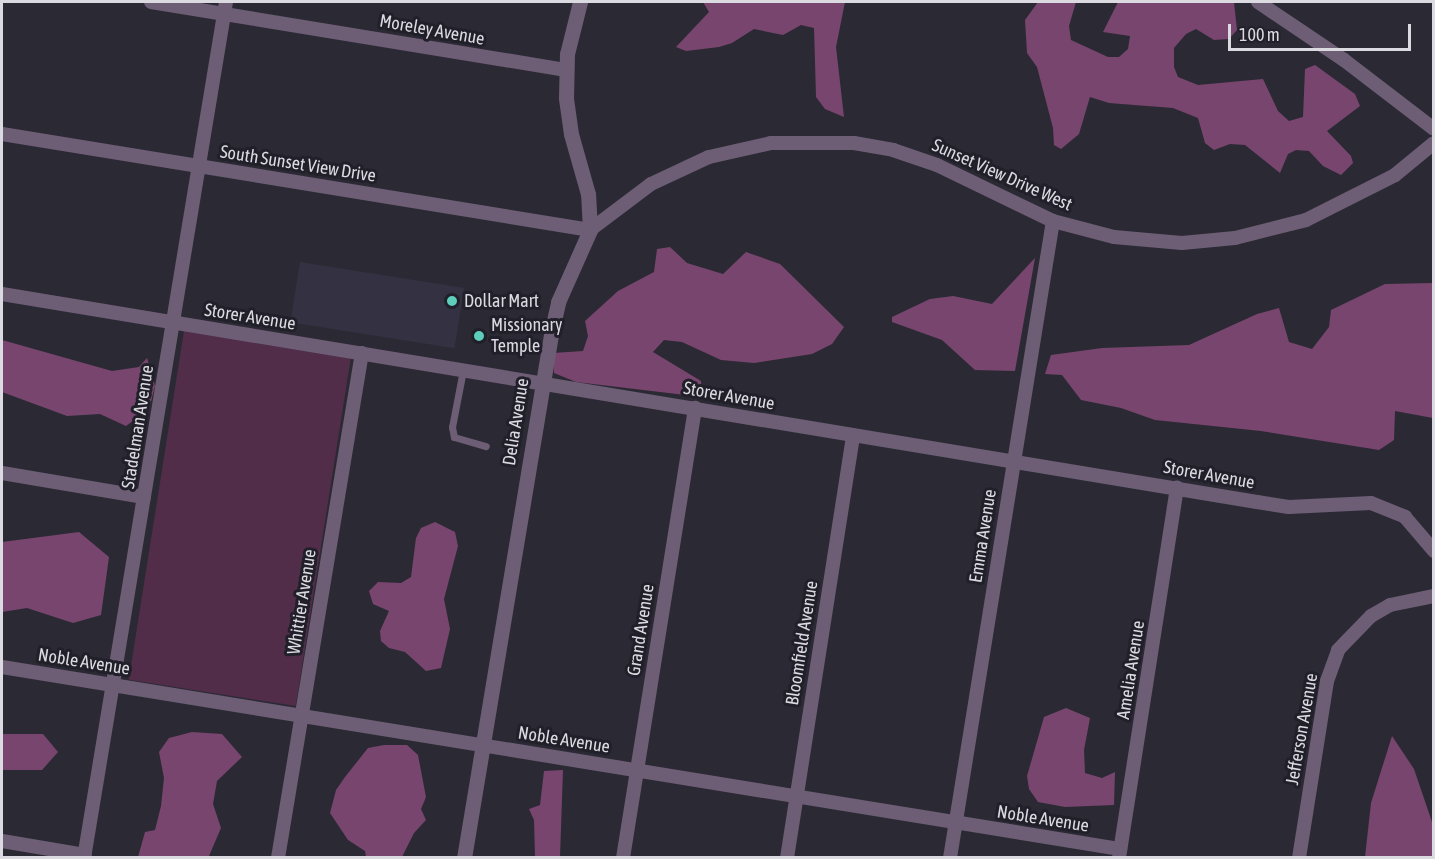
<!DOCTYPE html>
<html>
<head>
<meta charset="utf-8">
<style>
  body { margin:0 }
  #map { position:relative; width:1435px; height:859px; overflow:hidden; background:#2b2a34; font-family:"Asap Condensed",sans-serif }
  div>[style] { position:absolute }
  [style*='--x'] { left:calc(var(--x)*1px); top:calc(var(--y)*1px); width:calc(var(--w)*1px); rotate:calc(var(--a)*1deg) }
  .built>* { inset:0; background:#343242; transform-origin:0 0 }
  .green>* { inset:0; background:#512d4a; transform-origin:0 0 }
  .forest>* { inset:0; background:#78456e }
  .service>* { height:7px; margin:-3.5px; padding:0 3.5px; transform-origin:3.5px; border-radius:3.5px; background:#6d5e76 }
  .minor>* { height:14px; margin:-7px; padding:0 7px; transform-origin:7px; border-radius:7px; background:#6d5e76 }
  .tertiary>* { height:15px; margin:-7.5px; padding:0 7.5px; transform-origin:7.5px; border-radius:7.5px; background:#6d5e76 }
  .dots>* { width:16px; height:16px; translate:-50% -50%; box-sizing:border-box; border:3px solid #21202a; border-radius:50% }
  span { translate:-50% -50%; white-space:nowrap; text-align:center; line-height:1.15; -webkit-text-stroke:6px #21202a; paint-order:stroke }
  .street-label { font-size:18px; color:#dbdae1 }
  .poi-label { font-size:18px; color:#dbdae1 }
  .left { translate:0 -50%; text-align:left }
  .frame { position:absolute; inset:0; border:3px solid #dbdae1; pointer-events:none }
  .scale { position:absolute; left:1228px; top:24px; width:183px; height:27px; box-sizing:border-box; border:3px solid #dbdae1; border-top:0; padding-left:8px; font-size:18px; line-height:21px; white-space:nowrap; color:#dbdae1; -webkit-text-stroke:4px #21202a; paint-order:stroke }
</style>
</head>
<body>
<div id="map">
  <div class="built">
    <div style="left:300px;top:262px;width:166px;height:61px;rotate:9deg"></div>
  </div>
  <div class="green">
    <div style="left:184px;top:331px;width:169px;height:353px;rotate:9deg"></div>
  </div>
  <div class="forest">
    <div style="clip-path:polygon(703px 2px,845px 2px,836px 47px,844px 117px,825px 109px,816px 97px,814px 28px,801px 25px,783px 35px,754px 29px,732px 43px,719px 47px,686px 51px,676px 47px,709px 12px)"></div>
    <div style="clip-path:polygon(1038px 2px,1076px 2px,1069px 26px,1071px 40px,1108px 57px,1119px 57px,1128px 49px,1130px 36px,1103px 32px,1118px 2px,1234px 2px,1237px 30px,1229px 39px,1214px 40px,1196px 29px,1186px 34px,1174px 48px,1174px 67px,1178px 77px,1198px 85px,1263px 79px,1278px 111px,1289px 121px,1303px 117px,1305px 69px,1315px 65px,1355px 94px,1360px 106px,1327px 131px,1351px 156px,1353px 163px,1341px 175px,1323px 166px,1309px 151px,1296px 150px,1288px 154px,1280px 173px,1245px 145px,1230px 144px,1214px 150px,1205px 143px,1198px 118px,1173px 108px,1109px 103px,1090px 97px,1079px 134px,1061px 149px,1054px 145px,1053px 128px,1037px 67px,1027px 53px,1025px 20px)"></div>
    <div style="clip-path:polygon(670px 247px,687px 263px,723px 274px,746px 252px,780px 264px,844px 327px,832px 344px,812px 354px,754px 363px,721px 360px,682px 342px,664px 340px,653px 352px,701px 381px,702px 397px,576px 382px,554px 373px,553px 353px,583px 351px,588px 336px,585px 321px,618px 291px,654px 272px,657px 249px)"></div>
    <div style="clip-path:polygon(1035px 258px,1015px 371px,975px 370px,942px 340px,892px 322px,892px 317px,930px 299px,953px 296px,992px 304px)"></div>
    <div style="clip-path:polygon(1433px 283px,1433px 418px,1395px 411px,1394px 440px,1379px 450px,1261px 431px,1155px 420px,1121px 408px,1081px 400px,1062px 375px,1045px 374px,1051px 355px,1102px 348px,1189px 345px,1257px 314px,1279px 308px,1289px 342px,1312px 349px,1329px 327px,1331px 310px,1385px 284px)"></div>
    <div style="clip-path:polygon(2px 340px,112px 371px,139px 367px,147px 358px,155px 386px,149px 409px,126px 426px,100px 414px,67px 416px,2px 392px)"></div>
    <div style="clip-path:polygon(435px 522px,455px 532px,458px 546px,444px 599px,450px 629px,441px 668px,426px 671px,405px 652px,389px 648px,381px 641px,380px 631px,389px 611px,373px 604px,369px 591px,378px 582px,401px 583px,411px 577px,416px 538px,421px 528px)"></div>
    <div style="clip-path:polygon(79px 532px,109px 557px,101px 615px,73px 623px,27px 608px,2px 612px,2px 542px)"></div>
    <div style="clip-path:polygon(1066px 708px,1090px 718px,1084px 750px,1085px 773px,1102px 778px,1115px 772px,1114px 805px,1065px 807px,1038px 802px,1029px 789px,1027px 776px,1044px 717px)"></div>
    <div style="clip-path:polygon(192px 732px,222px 734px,242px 757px,217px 781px,213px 804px,221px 828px,209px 856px,138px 857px,145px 832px,155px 830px,161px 806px,164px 778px,159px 752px,169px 738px)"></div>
    <div style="clip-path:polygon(2px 734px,43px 734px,58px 752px,42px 770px,2px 770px)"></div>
    <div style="clip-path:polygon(1392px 736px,1414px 769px,1433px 825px,1433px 857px,1365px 857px,1371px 803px)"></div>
    <div style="clip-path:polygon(384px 745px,407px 745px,418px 755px,426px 797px,421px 809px,426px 820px,414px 833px,402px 857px,366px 857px,365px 851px,348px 840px,330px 813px,336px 790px,345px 777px,368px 748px)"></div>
    <div style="clip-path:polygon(563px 770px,560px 857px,535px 857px,534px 820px,529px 809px,540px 805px,544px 771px)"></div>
  </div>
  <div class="service">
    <div style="--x:463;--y:370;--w:58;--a:100.9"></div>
    <div style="--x:452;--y:427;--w:10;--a:79"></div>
    <div style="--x:454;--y:437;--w:33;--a:16"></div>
  </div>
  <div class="minor">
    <div style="--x:151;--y:2;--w:421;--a:9.3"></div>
    <div style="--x:1258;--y:2;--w:104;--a:34"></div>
    <div style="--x:1344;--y:60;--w:113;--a:37.5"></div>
    <div style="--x:2;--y:134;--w:596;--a:9.27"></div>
    <div style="--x:590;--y:230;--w:76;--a:-37"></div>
    <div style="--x:651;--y:184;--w:64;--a:-25"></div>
    <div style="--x:709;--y:157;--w:64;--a:-12.7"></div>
    <div style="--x:771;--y:143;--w:83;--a:0"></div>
    <div style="--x:854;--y:143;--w:40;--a:10"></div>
    <div style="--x:893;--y:150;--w:46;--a:18.8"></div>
    <div style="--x:937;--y:165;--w:129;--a:25.8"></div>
    <div style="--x:1053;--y:221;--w:63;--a:14.7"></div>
    <div style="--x:1114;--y:237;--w:68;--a:5"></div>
    <div style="--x:1182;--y:243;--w:53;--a:-5.4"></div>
    <div style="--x:1235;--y:238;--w:73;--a:-14.2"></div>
    <div style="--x:1306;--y:220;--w:100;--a:-26.8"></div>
    <div style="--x:1395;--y:175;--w:50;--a:-39.4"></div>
    <div style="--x:2;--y:294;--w:1272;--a:9.41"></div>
    <div style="--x:1257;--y:502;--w:32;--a:9"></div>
    <div style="--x:1289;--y:507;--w:82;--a:-2.8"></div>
    <div style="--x:1371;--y:503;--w:37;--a:22"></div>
    <div style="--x:1405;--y:517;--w:45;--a:49.5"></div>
    <div style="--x:2;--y:473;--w:144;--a:9.6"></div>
    <div style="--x:2;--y:667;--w:1133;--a:9.25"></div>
    <div style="--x:2;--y:841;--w:84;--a:9.6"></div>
    <div style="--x:84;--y:858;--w:868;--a:-80.58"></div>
    <div style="--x:278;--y:858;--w:512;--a:-80.56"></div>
    <div style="--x:623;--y:858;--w:456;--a:-80.9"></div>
    <div style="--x:787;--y:858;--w:428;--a:-81.1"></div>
    <div style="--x:950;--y:858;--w:645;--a:-80.82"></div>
    <div style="--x:1119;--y:858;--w:375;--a:-81.1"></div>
    <div style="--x:1299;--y:858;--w:179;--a:-81"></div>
    <div style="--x:1327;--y:681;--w:33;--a:-70"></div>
    <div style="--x:1338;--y:650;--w:47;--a:-45.9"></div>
    <div style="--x:1371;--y:616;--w:22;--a:-30"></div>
    <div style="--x:1390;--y:605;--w:45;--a:-11.6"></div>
  </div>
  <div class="tertiary">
    <div style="--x:464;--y:858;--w:536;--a:-80.56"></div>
    <div style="--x:552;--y:329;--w:28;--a:-77"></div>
    <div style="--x:558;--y:302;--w:79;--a:-66"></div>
    <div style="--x:590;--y:230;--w:36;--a:-93"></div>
    <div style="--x:588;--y:194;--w:62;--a:-105.8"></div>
    <div style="--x:571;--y:134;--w:36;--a:-98"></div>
    <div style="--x:566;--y:98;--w:44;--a:-88.7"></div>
    <div style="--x:567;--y:54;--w:54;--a:-76"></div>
  </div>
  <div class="dots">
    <div style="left:452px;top:301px;background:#5ccebb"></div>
    <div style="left:479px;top:336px;background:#5ccebb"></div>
  </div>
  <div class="street-label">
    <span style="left:432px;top:30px;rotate:10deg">Moreley Avenue</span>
    <span style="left:298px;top:164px;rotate:9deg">South Sunset View Drive</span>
    <span style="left:1002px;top:175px;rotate:24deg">Sunset View Drive West</span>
    <span style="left:250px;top:317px;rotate:9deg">Storer Avenue</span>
    <span style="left:729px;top:396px;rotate:10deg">Storer Avenue</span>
    <span style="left:516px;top:422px;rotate:-81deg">Delia Avenue</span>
    <span style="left:138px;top:427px;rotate:-81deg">Stadelman Avenue</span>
    <span style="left:1209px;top:475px;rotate:10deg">Storer Avenue</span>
    <span style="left:983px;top:536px;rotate:-81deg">Emma Avenue</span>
    <span style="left:302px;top:602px;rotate:-81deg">Whittier Avenue</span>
    <span style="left:641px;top:630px;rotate:-81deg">Grand Avenue</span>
    <span style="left:802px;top:643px;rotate:-81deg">Bloomfield Avenue</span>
    <span style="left:84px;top:662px;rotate:9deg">Noble Avenue</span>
    <span style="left:1131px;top:670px;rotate:-81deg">Amelia Avenue</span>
    <span style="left:1302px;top:729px;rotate:-80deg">Jefferson Avenue</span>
    <span style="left:564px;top:740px;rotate:9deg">Noble Avenue</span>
    <span style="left:1043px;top:819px;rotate:9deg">Noble Avenue</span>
  </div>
  <div class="poi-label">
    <span class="left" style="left:464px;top:301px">Dollar Mart</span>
    <span class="left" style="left:491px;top:336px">Missionary<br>Temple</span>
  </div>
  <div class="frame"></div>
  <div class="scale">100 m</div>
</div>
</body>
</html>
